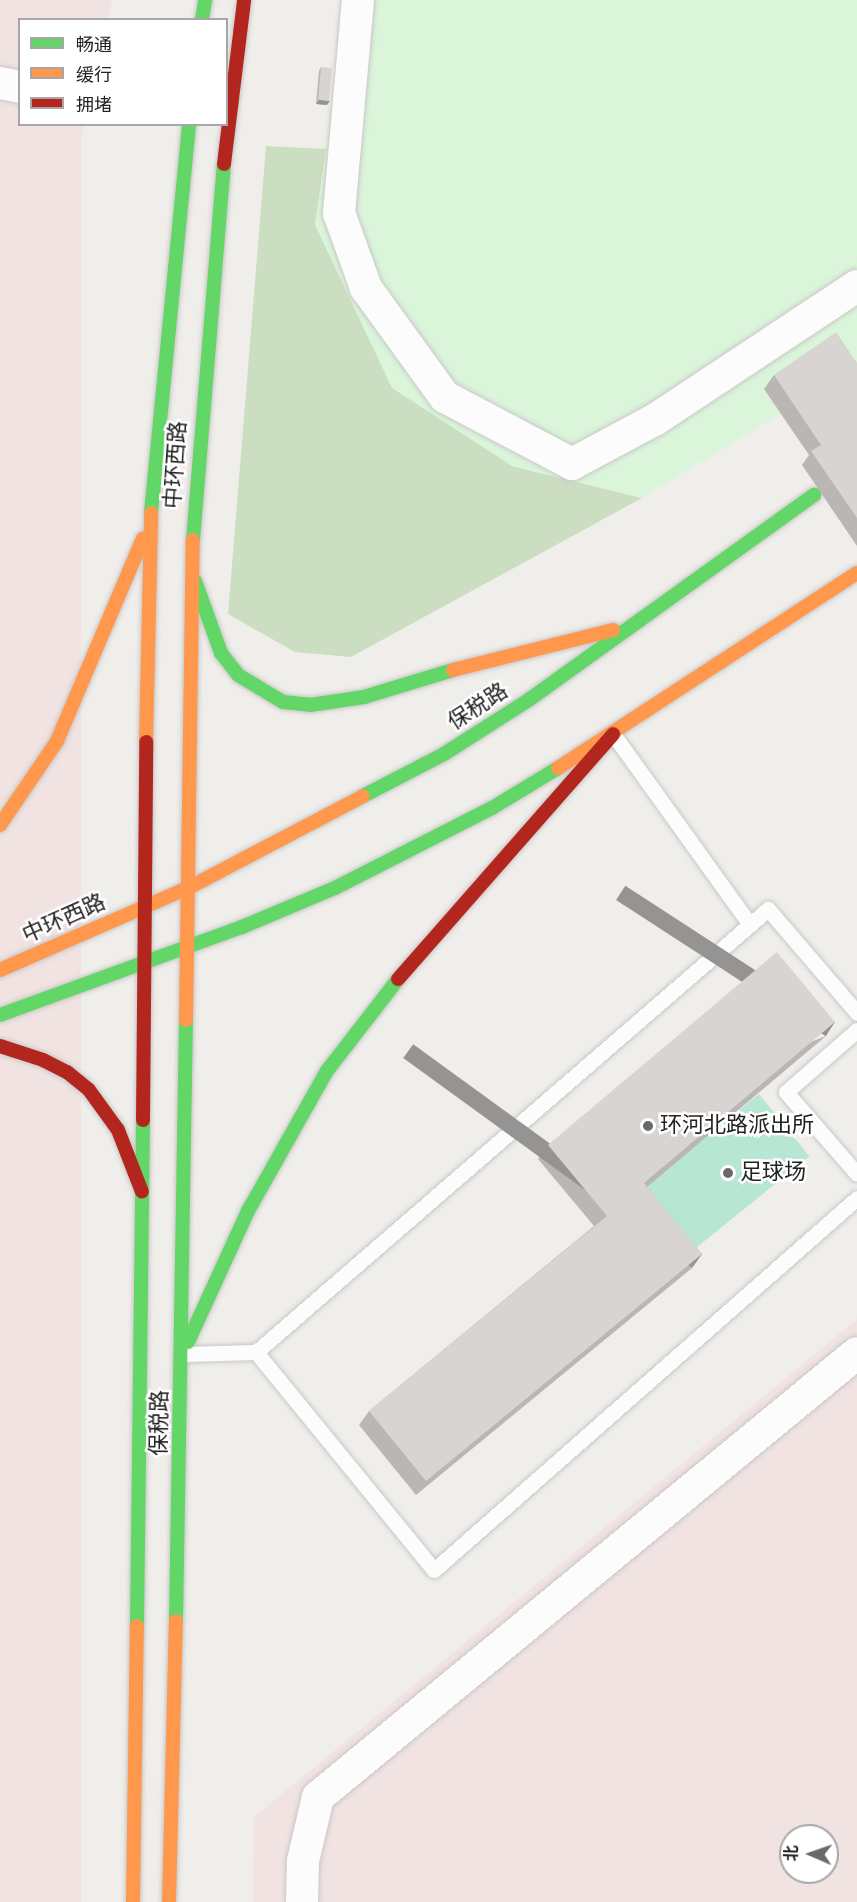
<!DOCTYPE html>
<html>
<head>
<meta charset="utf-8">
<style>
  body { margin:0 }
  #map { position:relative; width:857px; height:1902px; overflow:hidden; background:#f0eeeb; font-family:"Sofia Sans Condensed","Noto Sans SC",sans-serif }
  div>[style] { position:absolute }
  [style*='--x'] { left:calc(var(--x)*1px); top:calc(var(--y)*1px); width:calc(var(--w)*1px); rotate:calc(var(--a)*1deg) }
  .commercial>* { inset:0; background:#f1e3e1 }
  .forest>* { inset:0; background:#cbdec1 }
  .park>* { inset:0; background:#daf5da }
  .pitch>* { inset:0; background:#b7e6d2; transform-origin:0 0 }
  .roads { filter:drop-shadow(0 0 2px #c9c8c7) drop-shadow(0 0 2px #c9c8c7) }
  .lane>* { height:15px; margin:-7.5px; padding:0 7.5px; transform-origin:7.5px; border-radius:7.5px; background:#fdfcfc }
  .street>* { height:32px; margin:-16px; padding:0 16px; transform-origin:16px; border-radius:16px; background:#fdfcfc }
  .fast>* { height:14px; margin:-7px; padding:0 7px; transform-origin:7px; border-radius:7px; background:#63d668 }
  .slow>* { height:14px; margin:-7px; padding:0 7px; transform-origin:7px; border-radius:7px; background:#ff974d }
  .jam>* { height:14px; margin:-7px; padding:0 7px; transform-origin:7px; border-radius:7px; background:#b3261e }
  .wall>* { inset:0; background:#b9b6b5 }
  .shaded-wall>* { inset:0; background:#969493; transform-origin:0 0 }
  .building>* { inset:0; background:#d7d4d2; transform-origin:0 0 }
  .dots>* { width:16px; height:16px; translate:-50% -50%; box-sizing:border-box; border:3px solid #fff; border-radius:50% }
  span { translate:-50% -50%; white-space:nowrap; text-align:center; line-height:1.15; -webkit-text-stroke:5px #fff; paint-order:stroke }
  .street-label { font-size:22px; color:#222 }
  .poi-label { font-size:22px; color:#222 }
  .left { translate:0 -50%; text-align:left }
  .legend { position:absolute; left:18px; top:18px; width:210px; height:108px; box-sizing:border-box; background:#fff; border:2px solid #a7a7a7; margin:0; padding:8px 10px; list-style:none; font-size:18px; color:#222 }
  .legend li { display:flex; align-items:center; gap:12px; height:30px }
  .legend b { width:30px; border:2px solid #a7a7a7 }
  .north { position:absolute; left:779px; top:1824px; width:60px; height:60px; box-sizing:border-box; background:#fff; border:2px solid #a7a7a7; border-radius:50%; rotate:272deg; font-size:16px; font-weight:700; line-height:24px; text-align:center; color:#222 }
  .north::after { content:''; display:block; margin:auto; width:21px; height:27px; background:#6a6968; clip-path:polygon(50% 0,100% 100%,50% 72%,0 100%) }
</style>
</head>
<body>
<div id="map">
  <div class="commercial">
    <div style="clip-path:polygon(0 0,112px 0,108px 19px,20px 20px,20px 124px,84px 125px,81px 141px,81px 1902px,0 1902px)"></div>
    <div style="clip-path:polygon(evenodd,857px 1319px,857px 1902px,253px 1902px,254px 1817px,857px 1319px,791px 1836px,827px 1836px,827px 1872px,791px 1872px,791px 1836px)"></div>
  </div>
  <div class="forest">
    <div style="clip-path:polygon(266px 146px,326px 149px,315px 225px,512px 466px,642px 498px,351px 657px,295px 652px,228px 614px)"></div>
  </div>
  <div class="park">
    <div style="clip-path:polygon(348px 0,857px 0,857px 367px,642px 498px,512px 466px,392px 388px,315px 225px)"></div>
  </div>
  <div class="pitch">
    <div style="left:759px;top:1094px;width:80px;height:148px;rotate:51deg"></div>
  </div>
  <div class="roads">
    <div class="lane">
      <div style="--x:613;--y:734;--w:235;--a:54.3"></div>
      <div style="--x:857;--y:1030;--w:94;--a:138.9"></div>
      <div style="--x:786;--y:1092;--w:108;--a:49.1"></div>
      <div style="--x:256;--y:1352;--w:281;--a:50.8"></div>
      <div style="--x:434;--y:1570;--w:563;--a:-41.33"></div>
      <div style="--x:183;--y:1354;--w:73;--a:-1.6"></div>
      <div style="--x:256;--y:1352;--w:677;--a:-40.87"></div>
      <div style="--x:768;--y:909;--w:137;--a:49.4"></div>
    </div>
    <div class="street">
      <div style="--x:358;--y:0;--w:214;--a:95.1"></div>
      <div style="--x:339;--y:213;--w:80;--a:70.2"></div>
      <div style="--x:366;--y:288;--w:135;--a:54.1"></div>
      <div style="--x:445;--y:397;--w:144;--a:27.8"></div>
      <div style="--x:572;--y:464;--w:95;--a:-28.2"></div>
      <div style="--x:656;--y:419;--w:241;--a:-33.5"></div>
      <div style="--x:0;--y:83;--w:20;--a:11"></div>
      <div style="--x:302;--y:1902;--w:41;--a:-88.6"></div>
      <div style="--x:303;--y:1861;--w:66;--a:-76.8"></div>
      <div style="--x:318;--y:1797;--w:698;--a:-39.48"></div>
    </div>
    <div class="fast">
      <div style="--x:202;--y:20;--w:20;--a:-81"></div>
      <div style="--x:151;--y:513;--w:391;--a:-84.4"></div>
      <div style="--x:193;--y:540;--w:377;--a:-85.3"></div>
      <div style="--x:195;--y:581;--w:77;--a:70.1"></div>
      <div style="--x:221;--y:653;--w:28;--a:52"></div>
      <div style="--x:238;--y:675;--w:52;--a:31"></div>
      <div style="--x:283;--y:702;--w:27;--a:6"></div>
      <div style="--x:310;--y:705;--w:55;--a:-8.4"></div>
      <div style="--x:364;--y:697;--w:93;--a:-16.9"></div>
      <div style="--x:363;--y:796;--w:91;--a:-27.4"></div>
      <div style="--x:444;--y:754;--w:102;--a:-32.6"></div>
      <div style="--x:530;--y:699;--w:350;--a:-35.7"></div>
      <div style="--x:0;--y:1015;--w:258;--a:-20"></div>
      <div style="--x:242;--y:927;--w:101;--a:-22.8"></div>
      <div style="--x:335;--y:888;--w:176;--a:-27"></div>
      <div style="--x:492;--y:808;--w:77;--a:-31.2"></div>
      <div style="--x:188;--y:1342;--w:144;--a:-65.4"></div>
      <div style="--x:248;--y:1211;--w:161;--a:-60.6"></div>
      <div style="--x:327;--y:1071;--w:116;--a:-52.3"></div>
      <div style="--x:176;--y:1621;--w:601;--a:-89.05"></div>
      <div style="--x:137;--y:1626;--w:506;--a:-89.32"></div>
    </div>
    <div class="slow">
      <div style="--x:453;--y:670;--w:165;--a:-14"></div>
      <div style="--x:146;--y:742;--w:229;--a:-88.7"></div>
      <div style="--x:558;--y:768;--w:357;--a:-33.1"></div>
      <div style="--x:0;--y:825;--w:102;--a:-55.8"></div>
      <div style="--x:57;--y:741;--w:220;--a:-67"></div>
      <div style="--x:0;--y:970;--w:207;--a:-23.6"></div>
      <div style="--x:190;--y:887;--w:195;--a:-27.7"></div>
      <div style="--x:186;--y:1020;--w:480;--a:-89.2"></div>
      <div style="--x:133;--y:1902;--w:276;--a:-89.2"></div>
      <div style="--x:169;--y:1902;--w:281;--a:-88.6"></div>
    </div>
    <div class="jam">
      <div style="--x:224;--y:164;--w:165;--a:-83"></div>
      <div style="--x:398;--y:979;--w:326;--a:-48.7"></div>
      <div style="--x:0;--y:1046;--w:45;--a:18"></div>
      <div style="--x:43;--y:1060;--w:27;--a:27"></div>
      <div style="--x:67;--y:1072;--w:28;--a:39"></div>
      <div style="--x:89;--y:1090;--w:49;--a:54.1"></div>
      <div style="--x:118;--y:1130;--w:66;--a:68.8"></div>
      <div style="--x:143;--y:1120;--w:378;--a:-89.5"></div>
    </div>
  </div>
  <div class="wall">
    <div style="clip-path:polygon(321px 67px,327px 105px,316px 104px,319px 71px)"></div>
    <div style="clip-path:polygon(857px 363px,857px 546px,802px 465px,809px 455px,764px 389px,774px 375px)"></div>
    <div style="clip-path:polygon(826px 1036px,647px 1187px,702px 1254px,692px 1268px,416px 1495px,359px 1425px,369px 1411px,594px 1226px,538px 1159px,548px 1145px)"></div>
  </div>
  <div class="shaded-wall">
    <div style="clip-path:polygon(319px 100px,330px 101px,327px 105px,316px 104px)"></div>
    <div style="left:835px;top:1022px;width:17px;height:250px;rotate:123deg"></div>
    <div style="left:702px;top:1254px;width:17px;height:357px;rotate:126deg"></div>
  </div>
  <div class="building">
    <div style="left:321px;top:67px;width:11px;height:33px;rotate:5deg"></div>
    <div style="clip-path:polygon(836px 332px,857px 363px,857px 518px,811px 451px,821px 445px,774px 375px)"></div>
    <div style="clip-path:polygon(777px 952px,835px 1022px,644px 1183px,702px 1254px,426px 1481px,369px 1411px,607px 1216px,548px 1145px)"></div>
  </div>
  <div class="dots">
    <div style="left:648px;top:1126px;background:#6a6968"></div>
    <div style="left:728px;top:1173px;background:#6a6968"></div>
  </div>
  <div class="street-label">
    <span style="left:176px;top:465px;rotate:-86deg">中环西路</span>
    <span style="left:478px;top:707px;rotate:-33deg">保税路</span>
    <span style="left:64px;top:919px;rotate:-24deg">中环西路</span>
    <span style="left:160px;top:1423px;rotate:-89deg">保税路</span>
  </div>
  <div class="poi-label">
    <span class="left" style="left:660px;top:1126px">环河北路派出所</span>
    <span class="left" style="left:740px;top:1173px">足球场</span>
  </div>
  <ul class="legend">
  <li><b style="height:8px;background:#63d668"></b>畅通</li>
  <li><b style="height:8px;background:#ff974d"></b>缓行</li>
  <li><b style="height:8px;background:#b3261e"></b>拥堵</li>
  </ul>
  <div class="north">北</div>
</div>
</body>
</html>
